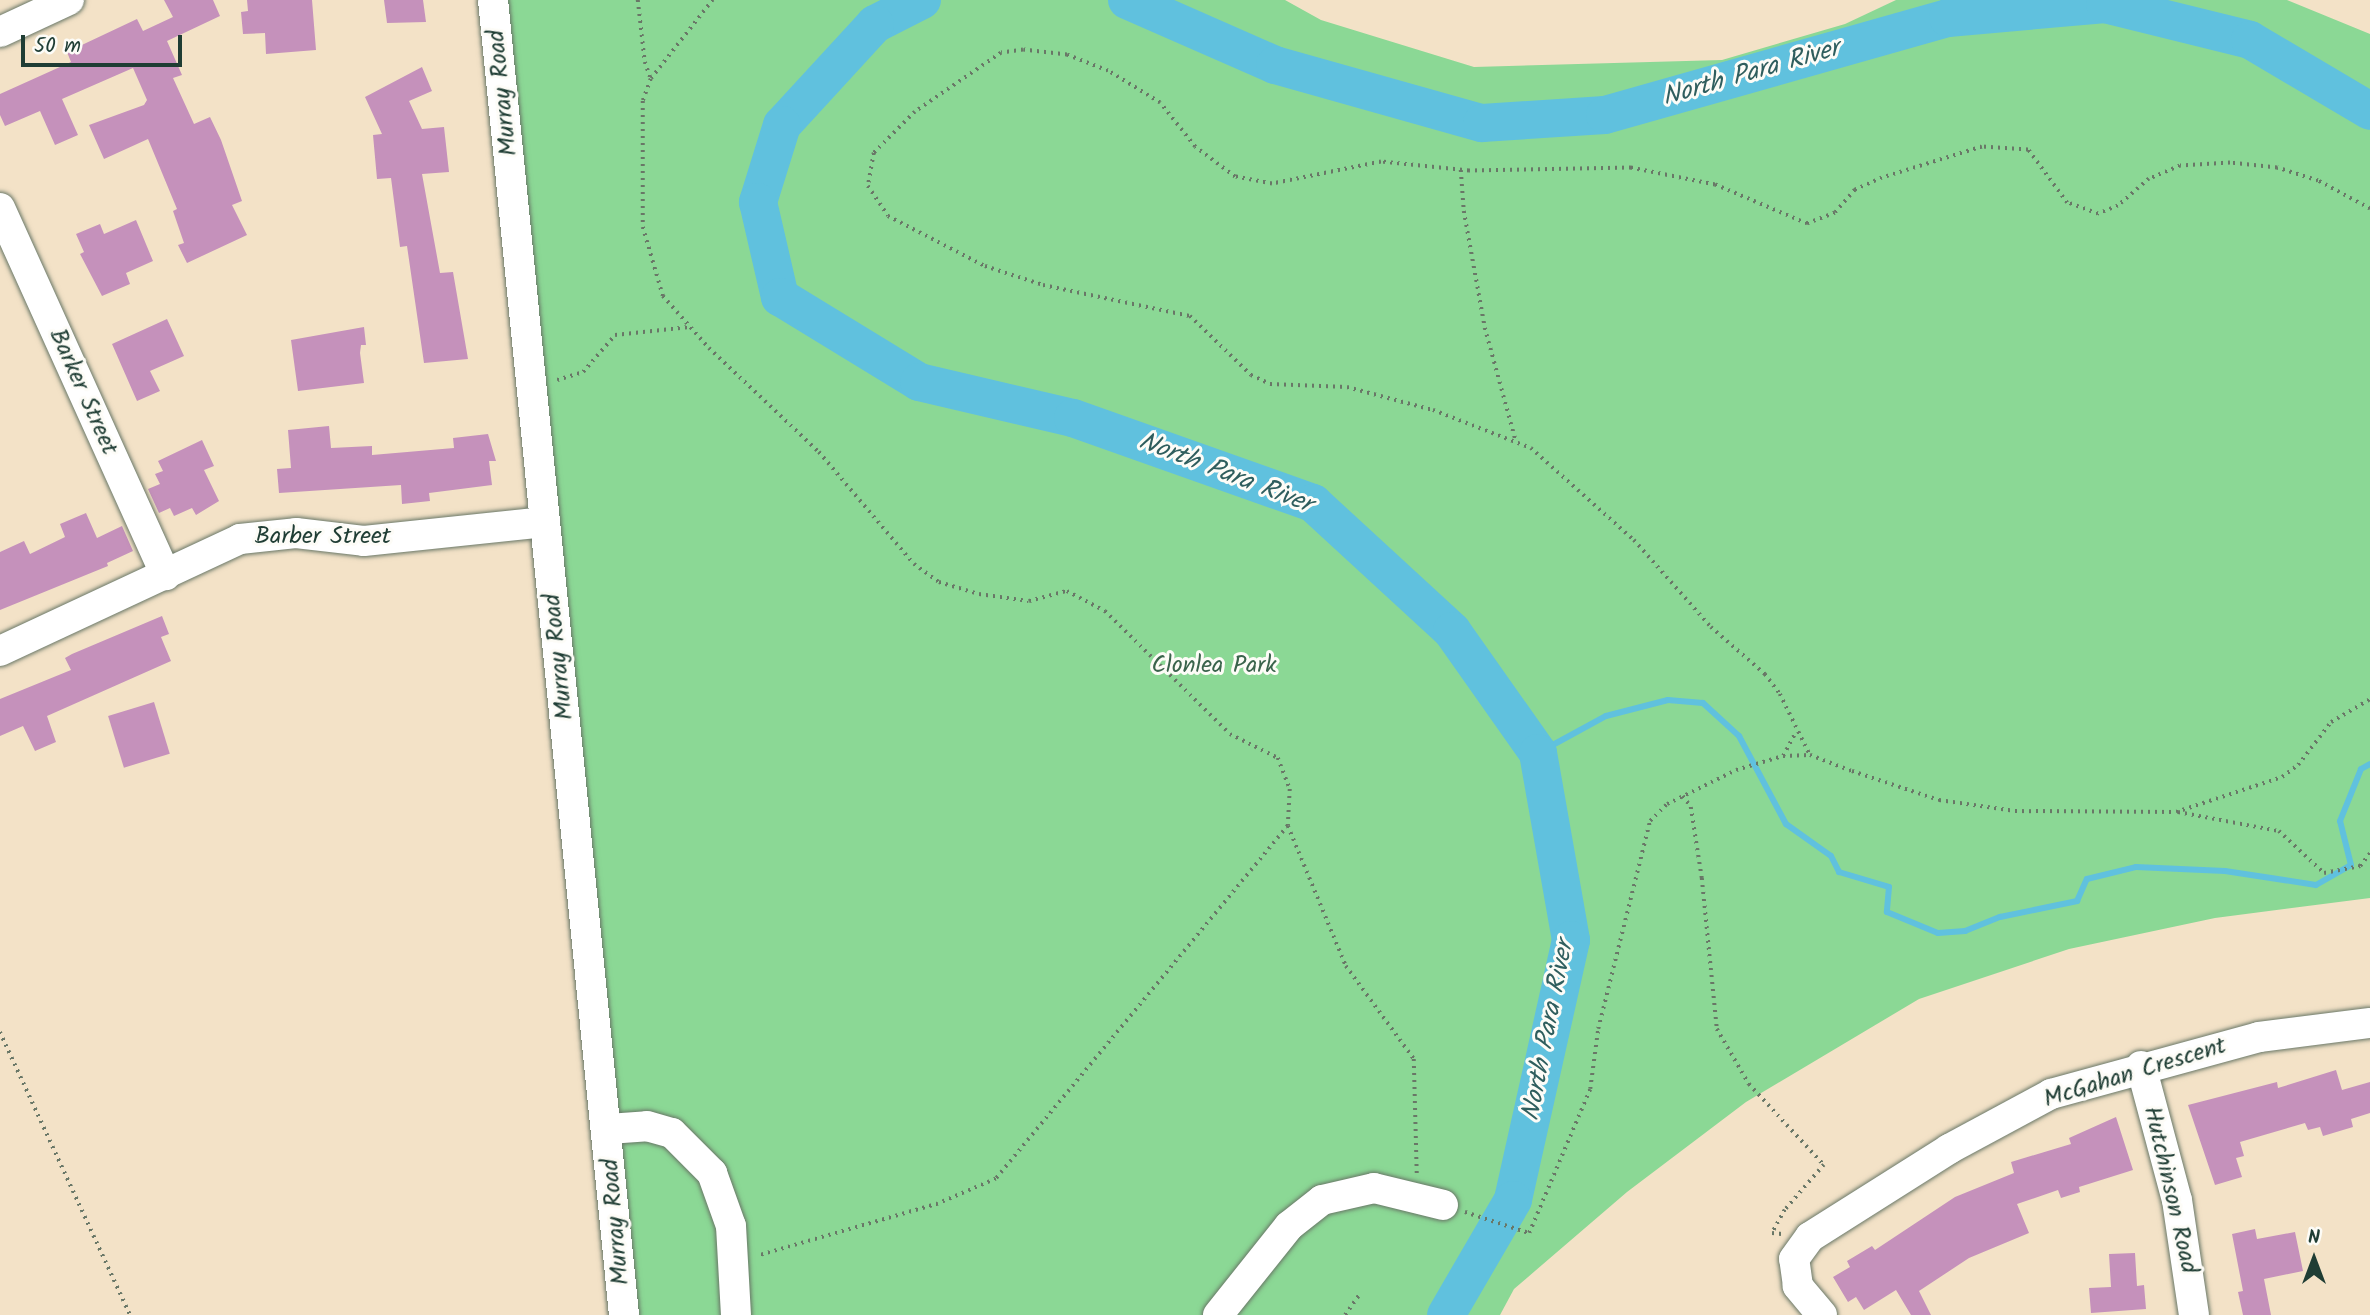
<!DOCTYPE html>
<html>
<head>
<meta charset="utf-8">
<style>
  body { margin:0 }
  #map { position:relative; width:2370px; height:1315px; overflow:hidden; background:#f3e2c7; font-family:Kalam,sans-serif }
  div>[style] { position:absolute }
  [style*='--x'] { left:calc(var(--x)*1px); top:calc(var(--y)*1px); width:calc(var(--w)*1px); rotate:calc(var(--a)*1deg) }
  .green>* { inset:0; background:#8bd895 }
  .stream>* { height:6px; margin:-3px; padding:0 3px; transform-origin:3px; border-radius:3px; background:#60c1de }
  .river>* { height:38px; margin:-19px; padding:0 19px; transform-origin:19px; border-radius:19px; background:#60c1de }
  .building>* { inset:0; background:#c591bb; transform-origin:0 0 }
  .path>* { height:3.5px; margin-top:-1.75px; transform-origin:0; background:repeating-linear-gradient(90deg,#697767 0 2px,transparent 0 7px) }
  .roads { filter:drop-shadow(0 0 2px #697767) drop-shadow(0 0 2px #697767) }
  .minor>* { height:30px; margin:-15px; padding:0 15px; transform-origin:15px; border-radius:15px; background:#fff }
  span { translate:-50% -50%; white-space:nowrap; text-align:center; line-height:1.15; -webkit-text-stroke:6px #fdfcf7; paint-order:stroke }
  .street-label { font-size:24px; color:#1f3d34 }
  .park-label { font-size:24px; color:#3a644c }
  .water-label { font-size:26px; color:#2f5e5e; font-style:italic }
  .north { position:absolute; left:2279px; top:1224px; width:70px; height:70px; -webkit-text-stroke:5px #fdfcf7; paint-order:stroke; rotate:0deg; font-size:19px; font-weight:700; line-height:28px; text-align:center; color:#1f3d34 }
  .north::after { content:''; display:block; margin:auto; width:24px; height:32px; background:#1f3d34; clip-path:polygon(50% 0,100% 100%,50% 72%,0 100%) }
  .scale { position:absolute; left:21px; top:35px; width:161px; height:32px; box-sizing:border-box; border:4px solid #1f3d34; border-top:0; padding-left:9px; font-size:21px; line-height:24px; white-space:nowrap; color:#1f3d34; -webkit-text-stroke:5px #fdfcf7; paint-order:stroke }
</style>
</head>
<body>
<div id="map">
  <div class="green">
    <div style="clip-path:polygon(493px 0,1285px 0,1321px 20px,1474px 67px,1722px 60px,1845px 24px,1896px 0,2287px 0,2370px 34px,2370px 898px,2215px 918px,2069px 949px,1919px 999px,1746px 1102px,1627px 1192px,1514px 1289px,1500px 1315px,624px 1315px)"></div>
  </div>
  <div class="stream">
    <div style="--x:1538;--y:753;--w:77;--a:-28.6"></div>
    <div style="--x:1606;--y:716;--w:64;--a:-14.5"></div>
    <div style="--x:1668;--y:700;--w:35;--a:5"></div>
    <div style="--x:1703;--y:703;--w:49;--a:42.5"></div>
    <div style="--x:1739;--y:736;--w:100;--a:61.9"></div>
    <div style="--x:1786;--y:824;--w:55;--a:35.4"></div>
    <div style="--x:1831;--y:856;--w:18;--a:63"></div>
    <div style="--x:1839;--y:872;--w:52;--a:16.7"></div>
    <div style="--x:1889;--y:887;--w:25;--a:95"></div>
    <div style="--x:1887;--y:912;--w:55;--a:22.4"></div>
    <div style="--x:1938;--y:933;--w:27;--a:-4"></div>
    <div style="--x:1965;--y:931;--w:38;--a:-22"></div>
    <div style="--x:2000;--y:917;--w:79;--a:-11.7"></div>
    <div style="--x:2077;--y:901;--w:24;--a:-66"></div>
    <div style="--x:2087;--y:879;--w:50;--a:-13.8"></div>
    <div style="--x:2136;--y:867;--w:89;--a:2.6"></div>
    <div style="--x:2225;--y:871;--w:92;--a:8.7"></div>
    <div style="--x:2316;--y:885;--w:40;--a:-29.7"></div>
    <div style="--x:2351;--y:865;--w:45;--a:-104"></div>
    <div style="--x:2340;--y:821;--w:56;--a:-68"></div>
    <div style="--x:2361;--y:769;--w:10;--a:-29"></div>
  </div>
  <div class="river">
    <div style="--x:922;--y:0;--w:53;--a:152.9"></div>
    <div style="--x:875;--y:24;--w:137;--a:132.6"></div>
    <div style="--x:782;--y:125;--w:81;--a:107.3"></div>
    <div style="--x:758;--y:202;--w:98;--a:77"></div>
    <div style="--x:780;--y:297;--w:163;--a:31.4"></div>
    <div style="--x:919;--y:382;--w:158;--a:13.2"></div>
    <div style="--x:1073;--y:418;--w:255;--a:19.5"></div>
    <div style="--x:1313;--y:503;--w:189;--a:42.6"></div>
    <div style="--x:1452;--y:631;--w:149;--a:54.8"></div>
    <div style="--x:1538;--y:753;--w:190;--a:80"></div>
    <div style="--x:1571;--y:940;--w:266;--a:102.6"></div>
    <div style="--x:1513;--y:1200;--w:133;--a:120.2"></div>
    <div style="--x:1127;--y:0;--w:162;--a:23.7"></div>
    <div style="--x:1275;--y:65;--w:215;--a:15.7"></div>
    <div style="--x:1482;--y:123;--w:123;--a:-3.7"></div>
    <div style="--x:1605;--y:115;--w:356;--a:-15.8"></div>
    <div style="--x:1948;--y:18;--w:158;--a:-5.1"></div>
    <div style="--x:2105;--y:4;--w:149;--a:13.9"></div>
    <div style="--x:2250;--y:40;--w:139;--a:30.6"></div>
  </div>
  <div class="building">
    <div style="clip-path:polygon(164px 0,213px 0,220px 16px,167px 41px,182px 75px,173px 78px,194px 124px,210px 117px,221px 140px,242px 201px,232px 205px,247px 235px,187px 263px,178px 245px,184px 243px,173px 211px,177px 209px,148px 139px,104px 159px,89px 125px,144px 105px,147px 100px,133px 68px,62px 99px,78px 135px,55px 145px,40px 111px,5px 126px,0 115px,0 94px,71px 62px,67px 52px,137px 19px,143px 31px,173px 17px)"></div>
    <div style="clip-path:polygon(247px 0,312px 0,316px 50px,266px 54px,265px 33px,243px 34px,241px 12px,248px 11px)"></div>
    <div style="clip-path:polygon(384px 0,423px 0,426px 22px,387px 23px)"></div>
    <div style="clip-path:polygon(422px 67px,432px 91px,409px 101px,422px 129px,444px 127px,449px 172px,422px 174px,440px 273px,453px 272px,468px 359px,424px 363px,407px 246px,400px 247px,391px 178px,377px 179px,373px 135px,382px 134px,365px 97px)"></div>
    <div style="clip-path:polygon(136px 220px,153px 261px,126px 273px,130px 284px,102px 296px,80px 254px,84px 252px,76px 234px,100px 224px,104px 234px)"></div>
    <div style="clip-path:polygon(167px 319px,184px 356px,150px 371px,160px 391px,137px 401px,112px 344px)"></div>
    <div style="clip-path:polygon(364px 327px,366px 345px,361px 345px,360px 353px,364px 383px,298px 391px,291px 340px)"></div>
    <div style="clip-path:polygon(329px 426px,331px 448px,372px 446px,372px 455px,454px 448px,453px 438px,488px 434px,496px 461px,489px 461px,492px 485px,429px 493px,430px 501px,402px 504px,401px 485px,279px 493px,277px 469px,291px 468px,288px 430px)"></div>
    <div style="clip-path:polygon(202px 440px,214px 466px,204px 470px,219px 501px,196px 515px,192px 508px,174px 516px,170px 508px,159px 513px,148px 489px,160px 484px,155px 474px,163px 471px,158px 461px)"></div>
    <div style="clip-path:polygon(86px 513px,97px 538px,122px 526px,133px 551px,107px 563px,108px 566px,0 610px,0 552px,24px 541px,30px 554px,65px 537px,60px 524px)"></div>
    <div style="clip-path:polygon(162px 616px,169px 634px,161px 637px,171px 661px,47px 716px,56px 742px,35px 751px,23px 726px,0 736px,0 699px,71px 670px,65px 658px,72px 654px)"></div>
    <div style="left:154px;top:702px;width:54px;height:48px;rotate:73deg"></div>
    <div style="clip-path:polygon(2336px 1070px,2342px 1090px,2370px 1082px,2370px 1113px,2351px 1119px,2353px 1127px,2323px 1136px,2320px 1127px,2308px 1130px,2305px 1123px,2240px 1142px,2244px 1156px,2236px 1158px,2242px 1177px,2215px 1185px,2188px 1105px,2277px 1082px,2278px 1088px)"></div>
    <div style="clip-path:polygon(2116px 1117px,2133px 1170px,2079px 1187px,2080px 1192px,2061px 1198px,2058px 1190px,2017px 1204px,2029px 1233px,1969px 1258px,1919px 1291px,1931px 1315px,1911px 1315px,1896px 1290px,1864px 1310px,1856px 1297px,1848px 1302px,1833px 1277px,1850px 1267px,1847px 1261px,1872px 1246px,1875px 1250px,1955px 1197px,2014px 1173px,2011px 1162px,2071px 1144px,2069px 1138px)"></div>
    <div style="clip-path:polygon(2255px 1229px,2257px 1239px,2295px 1232px,2303px 1271px,2264px 1279px,2271px 1315px,2243px 1315px,2238px 1292px,2243px 1291px,2232px 1234px)"></div>
    <div style="clip-path:polygon(2135px 1253px,2137px 1286px,2144px 1285px,2146px 1309px,2091px 1313px,2089px 1288px,2111px 1287px,2109px 1254px)"></div>
  </div>
  <div class="path">
    <div style="--x:638;--y:0;--w:62;--a:83.6"></div>
    <div style="--x:645;--y:62;--w:18;--a:71"></div>
    <div style="--x:713;--y:0;--w:100;--a:128.1"></div>
    <div style="--x:651;--y:79;--w:23;--a:110"></div>
    <div style="--x:643;--y:101;--w:126;--a:90"></div>
    <div style="--x:643;--y:227;--w:72;--a:73.8"></div>
    <div style="--x:663;--y:296;--w:69;--a:48.5"></div>
    <div style="--x:709;--y:348;--w:151;--a:43.4"></div>
    <div style="--x:819;--y:452;--w:147;--a:49.7"></div>
    <div style="--x:914;--y:564;--w:31;--a:36"></div>
    <div style="--x:939;--y:582;--w:42;--a:16.7"></div>
    <div style="--x:979;--y:594;--w:50;--a:8"></div>
    <div style="--x:1029;--y:601;--w:39;--a:-15"></div>
    <div style="--x:1067;--y:591;--w:43;--a:27.8"></div>
    <div style="--x:1105;--y:611;--w:175;--a:44.5"></div>
    <div style="--x:1230;--y:734;--w:54;--a:26.6"></div>
    <div style="--x:1278;--y:758;--w:33;--a:69"></div>
    <div style="--x:1290;--y:789;--w:37;--a:93"></div>
    <div style="--x:1288;--y:826;--w:458;--a:129.6"></div>
    <div style="--x:996;--y:1179;--w:63;--a:156.7"></div>
    <div style="--x:938;--y:1204;--w:187;--a:163.9"></div>
    <div style="--x:1461;--y:170;--w:41;--a:85.8"></div>
    <div style="--x:1464;--y:211;--w:119;--a:79.8"></div>
    <div style="--x:1485;--y:328;--w:117;--a:74.7"></div>
    <div style="--x:2370;--y:209;--w:59;--a:-151.7"></div>
    <div style="--x:2318;--y:181;--w:43;--a:-162.4"></div>
    <div style="--x:2277;--y:168;--w:47;--a:-173.9"></div>
    <div style="--x:2230;--y:163;--w:50;--a:176.6"></div>
    <div style="--x:2180;--y:166;--w:34;--a:157"></div>
    <div style="--x:2149;--y:179;--w:41;--a:138.9"></div>
    <div style="--x:2118;--y:206;--w:22;--a:158"></div>
    <div style="--x:2098;--y:214;--w:33;--a:-160"></div>
    <div style="--x:2067;--y:203;--w:66;--a:-126.3"></div>
    <div style="--x:2028;--y:150;--w:46;--a:-176.3"></div>
    <div style="--x:1982;--y:147;--w:105;--a:162.8"></div>
    <div style="--x:1882;--y:178;--w:30;--a:156"></div>
    <div style="--x:1855;--y:190;--w:30;--a:131"></div>
    <div style="--x:1835;--y:213;--w:30;--a:159"></div>
    <div style="--x:1807;--y:224;--w:100;--a:-157"></div>
    <div style="--x:1715;--y:185;--w:86;--a:-168.6"></div>
    <div style="--x:1631;--y:168;--w:162;--a:178.9"></div>
    <div style="--x:1469;--y:171;--w:88;--a:-174.2"></div>
    <div style="--x:1381;--y:162;--w:111;--a:168.6"></div>
    <div style="--x:1272;--y:184;--w:38;--a:-169"></div>
    <div style="--x:1235;--y:177;--w:50;--a:-143.1"></div>
    <div style="--x:1195;--y:147;--w:56;--a:-128.5"></div>
    <div style="--x:1160;--y:103;--w:61;--a:-148.4"></div>
    <div style="--x:1108;--y:71;--w:44;--a:-158.7"></div>
    <div style="--x:1067;--y:55;--w:44;--a:-173.5"></div>
    <div style="--x:1023;--y:50;--w:22;--a:172"></div>
    <div style="--x:1001;--y:53;--w:104;--a:145.5"></div>
    <div style="--x:915;--y:112;--w:58;--a:135"></div>
    <div style="--x:874;--y:153;--w:34;--a:100"></div>
    <div style="--x:868;--y:186;--w:36;--a:56"></div>
    <div style="--x:888;--y:216;--w:109;--a:27.3"></div>
    <div style="--x:985;--y:266;--w:61;--a:18.1"></div>
    <div style="--x:1043;--y:285;--w:150;--a:11.9"></div>
    <div style="--x:1190;--y:316;--w:85;--a:44"></div>
    <div style="--x:1251;--y:375;--w:21;--a:25"></div>
    <div style="--x:1270;--y:384;--w:77;--a:2.2"></div>
    <div style="--x:1347;--y:387;--w:89;--a:15"></div>
    <div style="--x:1433;--y:410;--w:105;--a:21.2"></div>
    <div style="--x:1531;--y:448;--w:138;--a:41.8"></div>
    <div style="--x:1634;--y:540;--w:116;--a:48.5"></div>
    <div style="--x:1711;--y:627;--w:72;--a:41"></div>
    <div style="--x:1765;--y:674;--w:25;--a:53"></div>
    <div style="--x:1780;--y:694;--w:68;--a:63.8"></div>
    <div style="--x:1810;--y:755;--w:45;--a:20.9"></div>
    <div style="--x:1852;--y:771;--w:92;--a:18.4"></div>
    <div style="--x:1939;--y:800;--w:77;--a:8.2"></div>
    <div style="--x:2015;--y:811;--w:161;--a:0.4"></div>
    <div style="--x:2176;--y:812;--w:112;--a:-18.3"></div>
    <div style="--x:2282;--y:777;--w:20;--a:-37"></div>
    <div style="--x:2298;--y:765;--w:54;--a:-52.5"></div>
    <div style="--x:2331;--y:722;--w:45;--a:-30.5"></div>
    <div style="--x:557;--y:380;--w:27;--a:-17"></div>
    <div style="--x:583;--y:372;--w:49;--a:-49.1"></div>
    <div style="--x:615;--y:335;--w:75;--a:-6.1"></div>
    <div style="--x:1783;--y:756;--w:27;--a:-62"></div>
    <div style="--x:1683;--y:796;--w:14;--a:54"></div>
    <div style="--x:1691;--y:807;--w:72;--a:81.2"></div>
    <div style="--x:1702;--y:878;--w:152;--a:84.3"></div>
    <div style="--x:1717;--y:1029;--w:64;--a:59.8"></div>
    <div style="--x:1749;--y:1084;--w:110;--a:47.2"></div>
    <div style="--x:1824;--y:1165;--w:60;--a:130.9"></div>
    <div style="--x:1785;--y:1210;--w:26;--a:119"></div>
    <div style="--x:1772;--y:1233;--w:10;--a:6"></div>
    <div style="--x:2178;--y:812;--w:103;--a:10.7"></div>
    <div style="--x:2279;--y:831;--w:62;--a:43"></div>
    <div style="--x:2324;--y:873;--w:37;--a:-11"></div>
    <div style="--x:2360;--y:866;--w:16;--a:-52"></div>
    <div style="--x:1288;--y:826;--w:152;--a:67.5"></div>
    <div style="--x:1346;--y:966;--w:115;--a:53.8"></div>
    <div style="--x:1414;--y:1059;--w:116;--a:88.5"></div>
    <div style="--x:0;--y:1032;--w:311;--a:65.3"></div>
    <div style="--x:1465;--y:1212;--w:67;--a:18.2"></div>
    <div style="--x:1529;--y:1233;--w:156;--a:-67"></div>
    <div style="--x:1590;--y:1089;--w:61;--a:-82.4"></div>
    <div style="--x:1598;--y:1029;--w:214;--a:-76"></div>
    <div style="--x:1650;--y:821;--w:24;--a:-45"></div>
    <div style="--x:1667;--y:804;--w:77;--a:-26.2"></div>
    <div style="--x:1736;--y:770;--w:49;--a:-16.6"></div>
    <div style="--x:1783;--y:756;--w:27;--a:-2"></div>
    <div style="--x:1345;--y:1315;--w:24;--a:-55"></div>
  </div>
  <div class="roads">
    <div class="minor">
      <div style="--x:493;--y:0;--w:1322;--a:84.31"></div>
      <div style="--x:0;--y:32;--w:76;--a:-24.9"></div>
      <div style="--x:0;--y:208;--w:403;--a:65.7"></div>
      <div style="--x:0;--y:651;--w:265;--a:-25"></div>
      <div style="--x:240;--y:539;--w:56;--a:-6.1"></div>
      <div style="--x:296;--y:533;--w:68;--a:6.7"></div>
      <div style="--x:364;--y:541;--w:182;--a:-6"></div>
      <div style="--x:2141;--y:1066;--w:139;--a:75"></div>
      <div style="--x:2177;--y:1200;--w:116;--a:81.6"></div>
      <div style="--x:608;--y:1129;--w:39;--a:-4"></div>
      <div style="--x:647;--y:1126;--w:26;--a:16"></div>
      <div style="--x:672;--y:1133;--w:57;--a:45"></div>
      <div style="--x:712;--y:1173;--w:56;--a:70.3"></div>
      <div style="--x:731;--y:1226;--w:89;--a:86.8"></div>
      <div style="--x:1218;--y:1315;--w:114;--a:-51.4"></div>
      <div style="--x:1289;--y:1226;--w:42;--a:-38.2"></div>
      <div style="--x:1322;--y:1200;--w:53;--a:-13"></div>
      <div style="--x:1374;--y:1188;--w:71;--a:13.8"></div>
      <div style="--x:1822;--y:1315;--w:38;--a:-130"></div>
      <div style="--x:1798;--y:1286;--w:27;--a:-98"></div>
      <div style="--x:1794;--y:1259;--w:27;--a:-54"></div>
      <div style="--x:1810;--y:1237;--w:165;--a:-32.3"></div>
      <div style="--x:1949;--y:1149;--w:116;--a:-28.3"></div>
      <div style="--x:2051;--y:1094;--w:216;--a:-15.3"></div>
      <div style="--x:2259;--y:1037;--w:112;--a:-7.2"></div>
    </div>
  </div>
  <div class="street-label">
    <span style="left:503px;top:93px;rotate:-96deg">Murray Road</span>
    <span style="left:83px;top:392px;rotate:66deg">Barker Street</span>
    <span style="left:323px;top:537px">Barber Street</span>
    <span style="left:559px;top:657px;rotate:-96deg">Murray Road</span>
    <span style="left:2135px;top:1073px;rotate:-17deg">McGahan Crescent</span>
    <span style="left:2170px;top:1190px;rotate:77deg">Hutchinson Road</span>
    <span style="left:616px;top:1222px;rotate:-95deg">Murray Road</span>
  </div>
  <div class="park-label">
    <span style="left:1214px;top:666px">Clonlea Park</span>
  </div>
  <div class="water-label">
    <span style="left:1751px;top:74px;rotate:-16deg">North Para River</span>
    <span style="left:1225px;top:474px;rotate:21deg">North Para River</span>
    <span style="left:1549px;top:1031px;rotate:-79deg">North Para River</span>
  </div>
  <div class="north">N</div>
  <div class="scale">50 m</div>
</div>
</body>
</html>
